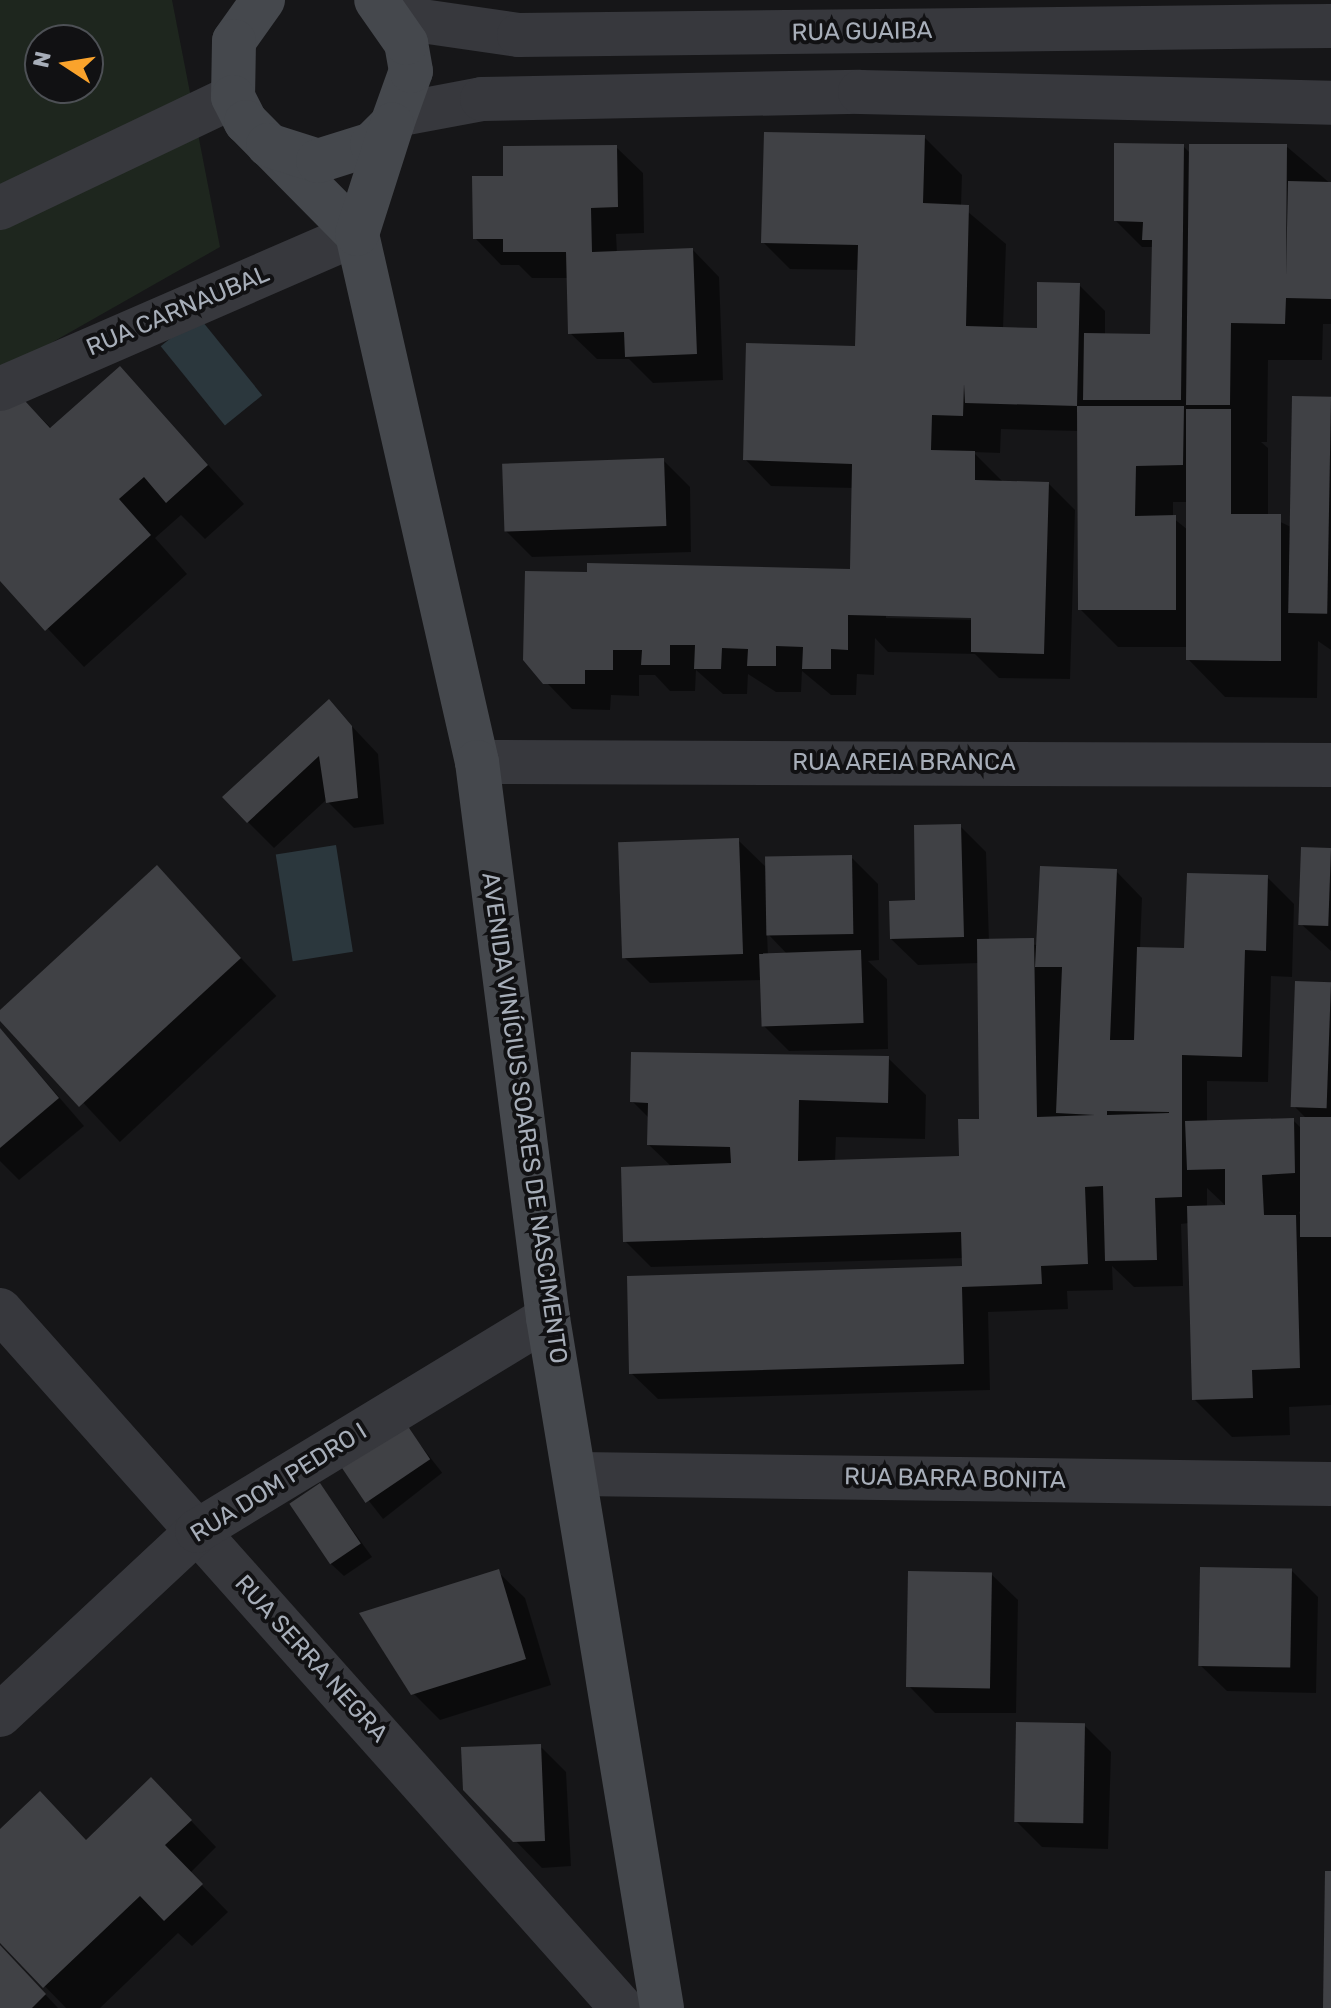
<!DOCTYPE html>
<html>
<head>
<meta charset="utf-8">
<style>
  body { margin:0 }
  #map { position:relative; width:1331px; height:2008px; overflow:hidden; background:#161618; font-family:Rubik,sans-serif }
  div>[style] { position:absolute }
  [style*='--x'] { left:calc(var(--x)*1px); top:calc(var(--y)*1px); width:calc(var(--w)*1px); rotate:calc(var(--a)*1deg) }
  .green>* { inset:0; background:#1e261e }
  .water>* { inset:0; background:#2b373d; transform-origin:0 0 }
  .shadow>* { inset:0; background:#0007; transform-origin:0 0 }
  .building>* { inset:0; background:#404145; transform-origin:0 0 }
  .street>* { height:44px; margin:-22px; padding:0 22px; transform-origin:22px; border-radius:22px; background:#37383d }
  .secondary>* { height:44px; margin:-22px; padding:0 22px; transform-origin:22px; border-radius:22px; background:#45484d }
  span { translate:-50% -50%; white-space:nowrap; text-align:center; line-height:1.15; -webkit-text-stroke:8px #111113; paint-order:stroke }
  .street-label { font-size:24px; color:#a7aeb9 }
  .north { position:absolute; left:24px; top:24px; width:80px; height:80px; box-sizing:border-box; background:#111113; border:2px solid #4d5055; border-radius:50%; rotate:282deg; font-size:22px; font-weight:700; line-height:32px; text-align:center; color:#a7aeb9 }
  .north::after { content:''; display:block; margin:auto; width:28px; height:36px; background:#faa32c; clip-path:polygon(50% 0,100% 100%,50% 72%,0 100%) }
</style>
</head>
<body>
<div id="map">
  <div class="green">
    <div style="clip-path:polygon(evenodd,0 0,172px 0,220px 247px,0 372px,0 0,40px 40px,88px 40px,88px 88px,40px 88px,40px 40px)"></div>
  </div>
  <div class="water">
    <div style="left:198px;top:316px;width:102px;height:48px;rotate:51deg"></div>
    <div style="left:336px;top:845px;width:108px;height:61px;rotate:81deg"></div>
  </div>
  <div class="shadow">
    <div style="clip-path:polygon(evenodd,924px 137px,962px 175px,961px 206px,1006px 244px,1003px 329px,1039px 330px,1079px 285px,1105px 311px,1105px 336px,1152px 336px,1153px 247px,1142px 247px,1116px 221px,1183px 146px,1191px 154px,1286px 146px,1331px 184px,1331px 324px,1323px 324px,1322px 360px,1268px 360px,1267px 442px,1261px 442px,1268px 448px,1268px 516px,1291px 527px,1331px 399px,1331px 650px,1318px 641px,1317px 698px,1225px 697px,1188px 659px,1188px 647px,1118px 647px,1080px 609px,1079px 431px,1001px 429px,1000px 453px,973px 452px,1004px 483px,1049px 484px,1075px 510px,1070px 679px,999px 678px,975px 654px,888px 652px,875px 638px,874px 675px,857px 674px,856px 695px,831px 695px,802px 671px,801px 692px,776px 692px,748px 674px,747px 694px,723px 694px,696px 670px,695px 691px,670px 691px,655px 675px,639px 675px,639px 696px,611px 695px,610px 710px,572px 709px,525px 660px,851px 571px,853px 488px,771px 486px,745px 459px,857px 351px,859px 270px,790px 269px,763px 242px,924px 137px,1173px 502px,1188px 502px,1188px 530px,1173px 518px,1173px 502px,924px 137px,886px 614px,981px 616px,981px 620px,886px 618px,886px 614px)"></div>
    <div style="clip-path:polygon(616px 147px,643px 173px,644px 233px,616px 234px,617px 253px,693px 250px,719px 277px,723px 380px,653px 383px,629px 359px,597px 359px,570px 333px,569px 278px,532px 278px,519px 265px,501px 265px,475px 238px,506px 178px)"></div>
    <div style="clip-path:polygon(120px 369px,244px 504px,205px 539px,181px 515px,155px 538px,187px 574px,84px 667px,0 578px,13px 390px,51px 428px)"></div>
    <div style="clip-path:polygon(663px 460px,690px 487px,691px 552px,532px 557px,506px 531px)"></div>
    <div style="clip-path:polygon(329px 702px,378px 754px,384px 824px,354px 828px,326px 800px,274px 848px,248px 822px)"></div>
    <div style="clip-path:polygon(evenodd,960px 826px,986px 852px,989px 941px,1038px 945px,1116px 871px,1142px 898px,1140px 949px,1186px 950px,1267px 877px,1294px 904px,1292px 977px,1271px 976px,1268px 1082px,1207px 1081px,1207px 1123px,1293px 1120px,1302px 1129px,1308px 1120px,1294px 1106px,1331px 984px,1331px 1405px,1289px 1407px,1290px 1435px,1232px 1437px,1194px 1399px,1189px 1223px,1181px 1224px,1183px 1286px,1134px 1287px,1112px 1266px,1113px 1290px,1067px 1291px,1068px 1309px,988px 1312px,990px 1390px,658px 1399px,631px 1373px,964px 1268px,964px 1258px,651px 1267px,625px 1241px,672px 1167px,649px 1145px,650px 1119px,632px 1101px,888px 1058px,926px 1095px,925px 1139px,836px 1137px,835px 1162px,961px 1158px,981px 1121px,979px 963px,918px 965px,891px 939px,960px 826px,1207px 1188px,1227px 1207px,1207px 1208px,1207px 1188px,960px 826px,1304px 1211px,1304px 1225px,1299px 1212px,1304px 1211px)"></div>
    <div style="clip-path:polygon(evenodd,738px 840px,768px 869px,851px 857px,878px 884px,879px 960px,868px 961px,887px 979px,888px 1049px,789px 1051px,763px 1025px,762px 980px,650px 983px,624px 957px,738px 840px,767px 933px,788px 955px,768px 956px,767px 933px)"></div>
    <div style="clip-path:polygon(1331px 850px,1331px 951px,1301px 924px)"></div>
    <div style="left:157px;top:868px;width:175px;height:214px;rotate:47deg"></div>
    <div style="clip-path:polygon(0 1029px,84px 1126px,19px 1180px,0 1161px)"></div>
    <div style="left:404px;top:1424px;width:62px;height:75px;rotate:52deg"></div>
    <div style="clip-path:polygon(320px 1485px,372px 1557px,344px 1576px,330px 1563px)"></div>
    <div style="clip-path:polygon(1291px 1570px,1318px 1597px,1316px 1693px,1227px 1691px,1200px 1665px)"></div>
    <div style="clip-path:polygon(498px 1572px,525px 1598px,551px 1685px,440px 1720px,413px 1693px)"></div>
    <div style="clip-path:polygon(991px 1574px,1018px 1600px,1016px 1713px,935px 1713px,909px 1686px)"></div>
    <div style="clip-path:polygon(1084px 1725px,1111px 1752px,1108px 1849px,1042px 1847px,1016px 1821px)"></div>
    <div style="clip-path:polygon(540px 1746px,566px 1772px,571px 1866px,542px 1868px,465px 1789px)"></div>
    <div style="clip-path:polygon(177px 1806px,216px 1847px,190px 1873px,228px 1912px,192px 1946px,178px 1933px,100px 2008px,66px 2008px,0 1940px,0 1832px,87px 1842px)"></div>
    <div style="clip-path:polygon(0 1946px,58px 2008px,0 2008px)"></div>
  </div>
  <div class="building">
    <div style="clip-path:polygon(764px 132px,925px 135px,923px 203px,969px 205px,966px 326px,1037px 328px,1037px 282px,1080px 283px,1077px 406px,965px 403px,964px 384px,963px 416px,932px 415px,931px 450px,975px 451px,975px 480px,1049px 482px,1044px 654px,971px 652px,971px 618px,848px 615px,848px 650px,831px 649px,831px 669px,802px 669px,803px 647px,776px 646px,776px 666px,747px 666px,748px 649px,722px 648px,721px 669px,694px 669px,695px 645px,670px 645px,670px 665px,641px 665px,642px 650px,613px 650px,613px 670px,585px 670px,585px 684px,543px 684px,523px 660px,525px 571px,587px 572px,587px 563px,850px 569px,852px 464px,743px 460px,746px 343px,855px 346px,858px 245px,761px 243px)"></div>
    <div style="clip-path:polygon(1114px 143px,1184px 144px,1181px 400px,1083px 400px,1084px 333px,1150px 334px,1152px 240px,1142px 240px,1143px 222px,1114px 221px)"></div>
    <div style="clip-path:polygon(1189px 144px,1287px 144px,1286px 276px,1288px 181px,1331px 182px,1331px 299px,1286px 298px,1285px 324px,1231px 323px,1230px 405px,1186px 405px)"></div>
    <div style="clip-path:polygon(617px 145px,618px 207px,591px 208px,592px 252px,693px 248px,697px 354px,625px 357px,624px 332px,568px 334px,566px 252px,503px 252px,503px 239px,473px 239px,472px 176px,503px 176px,503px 146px)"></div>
    <div style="clip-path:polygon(120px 366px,208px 465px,166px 503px,144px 477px,119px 499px,151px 535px,45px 631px,0 581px,0 400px,13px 388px,50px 428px)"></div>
    <div style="left:1292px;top:396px;width:39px;height:217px;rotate:1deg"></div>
    <div style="clip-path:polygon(1077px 406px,1184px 406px,1183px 465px,1136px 466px,1135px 516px,1176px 515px,1176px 610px,1078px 610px)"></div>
    <div style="clip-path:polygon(1186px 409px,1231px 409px,1231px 514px,1281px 514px,1281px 661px,1186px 660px)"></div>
    <div style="left:664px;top:458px;width:68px;height:162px;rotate:88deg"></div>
    <div style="clip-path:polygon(329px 699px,352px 726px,358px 798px,326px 803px,319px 756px,247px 823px,222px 797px)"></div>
    <div style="clip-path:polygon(961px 824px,964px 937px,890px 939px,889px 901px,915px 900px,914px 825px)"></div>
    <div style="left:739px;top:838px;width:116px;height:121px;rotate:88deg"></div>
    <div style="left:1301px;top:847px;width:30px;height:78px;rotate:2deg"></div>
    <div style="left:852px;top:855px;width:79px;height:87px;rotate:89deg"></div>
    <div style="clip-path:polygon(157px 865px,241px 958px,79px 1107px,0 1021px,0 1010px)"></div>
    <div style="clip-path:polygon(evenodd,1040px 866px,1117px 869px,1110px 1040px,1134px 1040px,1137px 947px,1184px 948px,1187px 873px,1268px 875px,1266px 951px,1245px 950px,1242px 1057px,1182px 1055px,1182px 1197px,1155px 1198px,1157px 1260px,1105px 1261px,1103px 1186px,1085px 1187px,1088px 1264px,1041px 1266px,1042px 1284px,962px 1287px,964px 1364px,629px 1374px,627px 1276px,962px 1266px,961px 1232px,623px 1242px,621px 1167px,731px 1163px,730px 1147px,647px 1145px,648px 1103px,630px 1102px,631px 1052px,889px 1056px,888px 1103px,799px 1100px,798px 1161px,959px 1156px,958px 1119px,979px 1119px,977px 939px,1034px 938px,1037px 1117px,1095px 1115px,1056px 1113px,1062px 967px,1035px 967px,1040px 866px,1107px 1111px,1169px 1112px,1169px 1113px,1107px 1115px,1107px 1111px)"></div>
    <div style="left:861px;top:950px;width:73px;height:102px;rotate:88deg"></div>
    <div style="left:1295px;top:981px;width:36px;height:126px;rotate:2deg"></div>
    <div style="clip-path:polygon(0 1028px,59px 1098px,0 1148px)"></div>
    <div style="left:1331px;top:1117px;width:120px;height:31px;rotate:90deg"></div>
    <div style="clip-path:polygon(1294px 1118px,1295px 1173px,1262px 1175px,1264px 1215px,1296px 1215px,1300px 1368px,1252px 1370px,1253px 1398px,1192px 1400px,1187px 1206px,1225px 1205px,1225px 1169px,1187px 1170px,1185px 1121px)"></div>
    <div style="left:405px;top:1422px;width:45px;height:78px;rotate:56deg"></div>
    <div style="left:320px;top:1483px;width:73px;height:37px;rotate:56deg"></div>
    <div style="left:1200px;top:1567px;width:92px;height:99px;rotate:1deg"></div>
    <div style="clip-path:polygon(499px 1569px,526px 1659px,411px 1695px,359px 1613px)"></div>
    <div style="left:908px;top:1571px;width:84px;height:116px;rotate:1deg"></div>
    <div style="left:1016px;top:1722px;width:69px;height:100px;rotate:1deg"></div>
    <div style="clip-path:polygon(541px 1744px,545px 1841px,513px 1842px,463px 1790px,461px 1747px)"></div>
    <div style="clip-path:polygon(151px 1777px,192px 1820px,165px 1845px,203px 1884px,164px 1921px,140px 1896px,43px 1988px,0 1943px,0 1829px,40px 1791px,86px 1840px)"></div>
    <div style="clip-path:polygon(1325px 1871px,1331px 1871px,1331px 2008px,1323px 2008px)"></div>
    <div style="clip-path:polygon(0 1945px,46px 1994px,32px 2008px,0 2008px)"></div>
  </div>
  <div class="street">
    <div style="--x:394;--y:17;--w:126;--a:8.2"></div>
    <div style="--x:519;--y:35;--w:812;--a:-0.64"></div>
    <div style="--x:397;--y:115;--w:86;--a:-10.7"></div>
    <div style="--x:482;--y:99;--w:378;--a:-1.1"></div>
    <div style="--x:860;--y:92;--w:471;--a:1.3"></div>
    <div style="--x:0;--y:208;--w:258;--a:-25.5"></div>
    <div style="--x:0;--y:389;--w:389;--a:-23.5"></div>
    <div style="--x:477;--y:762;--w:854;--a:0.2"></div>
    <div style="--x:0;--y:1310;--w:935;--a:48.3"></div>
    <div style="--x:579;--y:1474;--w:752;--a:0.76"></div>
    <div style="--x:0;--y:1715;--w:270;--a:-43"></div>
    <div style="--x:197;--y:1531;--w:411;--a:-31.3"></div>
  </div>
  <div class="secondary">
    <div style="--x:263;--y:0;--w:50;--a:125.3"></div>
    <div style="--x:234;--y:41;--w:56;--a:91"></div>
    <div style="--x:233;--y:97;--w:28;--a:63"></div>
    <div style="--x:246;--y:122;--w:158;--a:45.3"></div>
    <div style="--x:357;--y:234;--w:541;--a:77.2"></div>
    <div style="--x:477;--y:762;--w:561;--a:82.72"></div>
    <div style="--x:548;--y:1318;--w:699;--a:80.62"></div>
    <div style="--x:268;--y:145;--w:52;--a:17.7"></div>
    <div style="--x:318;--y:161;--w:57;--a:-17.5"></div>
    <div style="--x:372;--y:144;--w:28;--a:-45"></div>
    <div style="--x:392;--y:124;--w:56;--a:-70.3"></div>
    <div style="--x:411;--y:71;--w:28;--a:-100"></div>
    <div style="--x:406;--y:43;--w:52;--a:-124.9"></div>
    <div style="--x:357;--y:234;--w:115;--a:-72.3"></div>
  </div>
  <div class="street-label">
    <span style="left:862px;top:32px;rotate:-1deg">RUA GUAIBA</span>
    <span style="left:178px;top:311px;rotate:-23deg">RUA CARNAUBAL</span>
    <span style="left:904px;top:763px">RUA AREIA BRANCA</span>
    <span style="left:524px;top:1118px;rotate:82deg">AVENIDA VINÍCIUS SOARES DE NASCIMENTO</span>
    <span style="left:955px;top:1479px;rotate:1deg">RUA BARRA BONITA</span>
    <span style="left:279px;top:1483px;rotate:-32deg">RUA DOM PEDRO I</span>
    <span style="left:311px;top:1659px;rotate:48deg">RUA SERRA NEGRA</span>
  </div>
  <div class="north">N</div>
</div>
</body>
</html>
